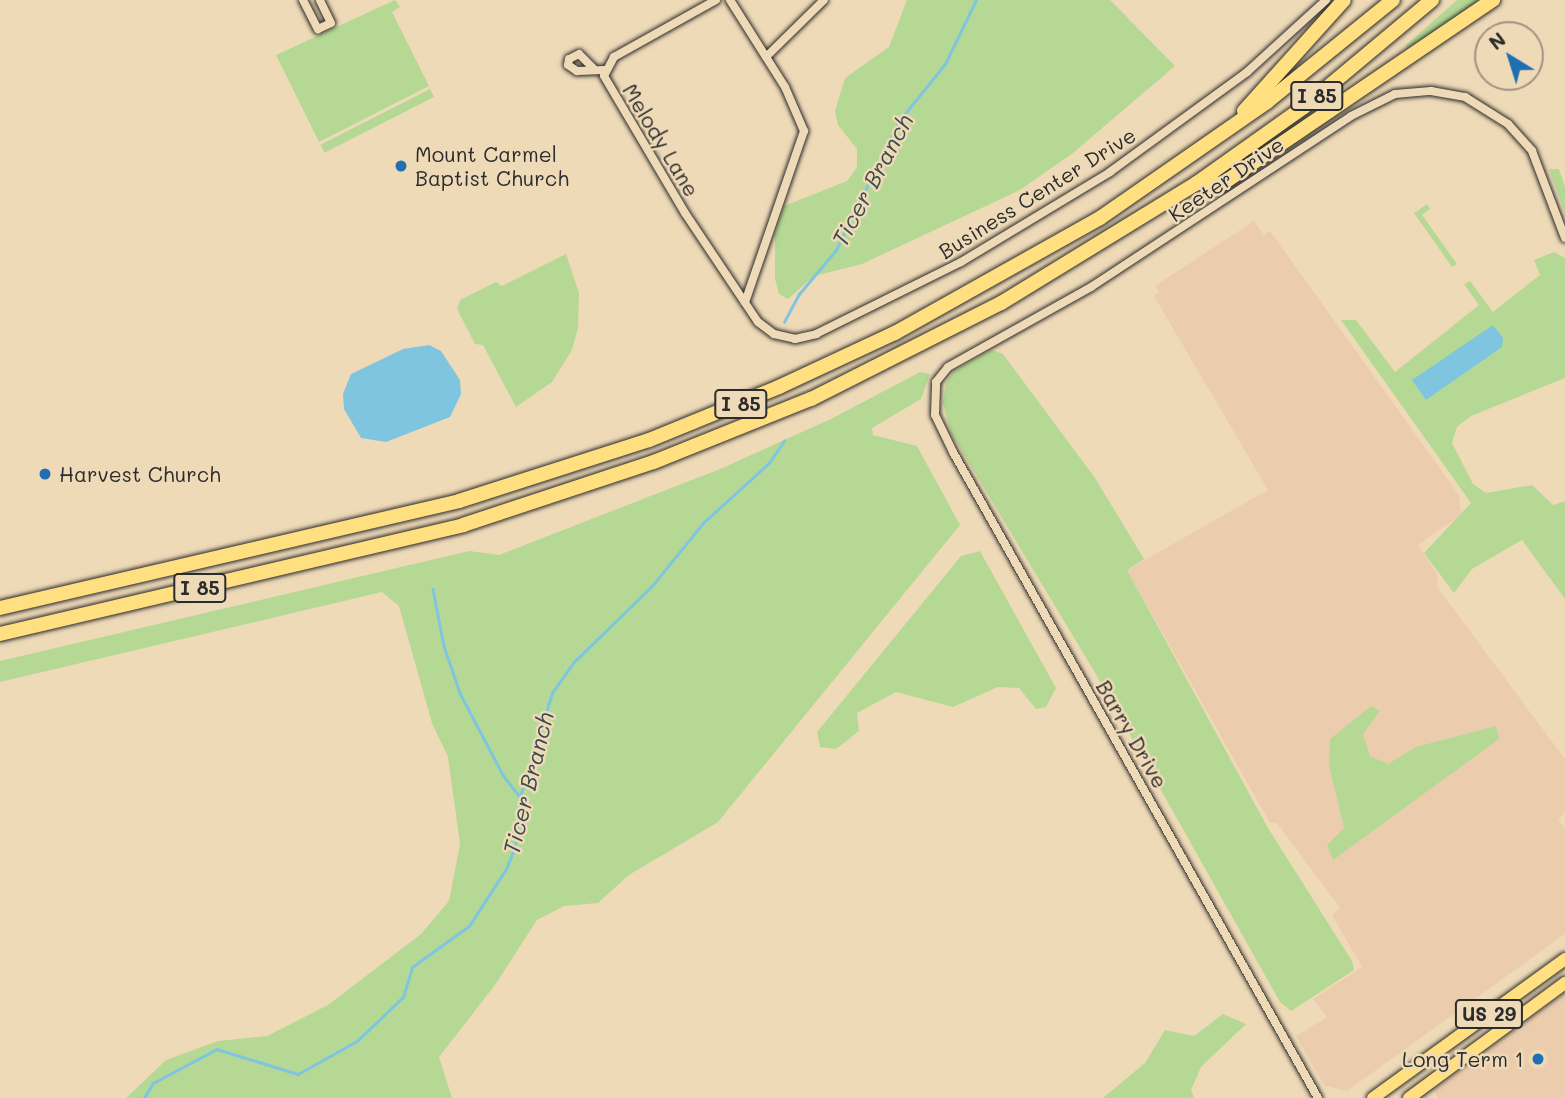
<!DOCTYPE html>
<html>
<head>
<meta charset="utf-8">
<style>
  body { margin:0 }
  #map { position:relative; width:1565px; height:1098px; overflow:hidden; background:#efdab8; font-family:Mali,sans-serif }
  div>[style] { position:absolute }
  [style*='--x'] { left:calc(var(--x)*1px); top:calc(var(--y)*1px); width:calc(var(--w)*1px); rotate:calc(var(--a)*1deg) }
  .built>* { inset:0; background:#ebcdae }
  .green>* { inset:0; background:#b5d994; transform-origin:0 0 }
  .water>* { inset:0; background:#7fc5e0 }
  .stream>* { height:2.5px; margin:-1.25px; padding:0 1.25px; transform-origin:1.25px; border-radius:1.25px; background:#7fc5e0 }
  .roads { filter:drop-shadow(0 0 2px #2b2b2b) drop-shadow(0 0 2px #2b2b2b) }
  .minor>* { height:8px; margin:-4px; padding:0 4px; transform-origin:4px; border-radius:4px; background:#efdab8 }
  .primary>* { height:12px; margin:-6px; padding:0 6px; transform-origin:6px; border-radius:6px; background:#ffdf80 }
  .motorway>* { height:14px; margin:-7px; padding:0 7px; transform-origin:7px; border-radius:7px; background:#ffdf80 }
  .dots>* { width:19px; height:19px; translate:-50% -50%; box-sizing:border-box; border:4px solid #efdab8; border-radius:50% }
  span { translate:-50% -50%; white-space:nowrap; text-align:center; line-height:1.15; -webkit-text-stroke:5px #efdab8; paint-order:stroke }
  .shield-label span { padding:2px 5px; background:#efdab8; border:2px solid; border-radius:5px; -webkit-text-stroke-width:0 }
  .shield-label { font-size:19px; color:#2b2b2b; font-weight:700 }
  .street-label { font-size:21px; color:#2b2b2b }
  .poi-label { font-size:21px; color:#2b2b2b }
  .left { translate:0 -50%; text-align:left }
  .right { translate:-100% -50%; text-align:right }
  .water-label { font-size:23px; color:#3c4a4f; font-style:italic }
  .north { position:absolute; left:1474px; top:21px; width:70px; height:70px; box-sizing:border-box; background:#efdab8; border:2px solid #a19480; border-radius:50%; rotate:322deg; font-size:19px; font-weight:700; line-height:28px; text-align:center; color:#2b2b2b }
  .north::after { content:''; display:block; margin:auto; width:24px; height:32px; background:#1f6fb2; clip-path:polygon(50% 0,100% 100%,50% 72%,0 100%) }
</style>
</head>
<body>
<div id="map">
  <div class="built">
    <div style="clip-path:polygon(1254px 221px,1264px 235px,1270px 231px,1459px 495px,1461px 515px,1418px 545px,1438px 575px,1437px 587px,1565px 759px,1565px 813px,1558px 819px,1565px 829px,1565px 934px,1347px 1091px,1325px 1086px,1296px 1036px,1327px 1017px,1313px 999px,1362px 967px,1332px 915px,1340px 908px,1277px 823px,1270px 823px,1127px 570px,1268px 490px,1154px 296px,1159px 292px,1155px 286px)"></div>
    <div style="clip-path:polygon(1565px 993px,1565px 1098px,1438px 1098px,1434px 1090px)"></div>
  </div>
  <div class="green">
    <div style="clip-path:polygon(395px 0,400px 7px,392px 12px,429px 86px,319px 142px,276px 55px)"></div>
    <div style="clip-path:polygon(907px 0,1110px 0,1175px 66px,1073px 153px,1020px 190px,862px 264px,814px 276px,788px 299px,779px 294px,775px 279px,775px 234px,784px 206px,847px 181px,857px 167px,857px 149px,838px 125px,835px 111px,845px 78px,889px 47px)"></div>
    <div style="clip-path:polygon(1457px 0,1484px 0,1407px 49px,1406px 45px)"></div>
    <div style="left:430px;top:89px;width:9px;height:123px;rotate:63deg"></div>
    <div style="clip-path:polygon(1549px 169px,1559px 169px,1565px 187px,1565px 213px)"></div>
    <div style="clip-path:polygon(1427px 204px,1430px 209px,1422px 215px,1457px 264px,1452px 267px,1414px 213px)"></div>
    <div style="clip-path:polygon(1554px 252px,1565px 258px,1565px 378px,1471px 416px,1457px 427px,1452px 443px,1473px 484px,1486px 493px,1532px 485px,1553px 505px,1565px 501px,1565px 599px,1522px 540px,1472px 569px,1454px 593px,1424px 553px,1471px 503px,1341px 320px,1356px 320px,1395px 372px,1479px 305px,1464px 284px,1470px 281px,1493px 312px,1540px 275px,1534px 260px)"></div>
    <div style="clip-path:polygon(566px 254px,579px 293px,578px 328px,572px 350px,552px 382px,516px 407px,483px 345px,475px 344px,457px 309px,460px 300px,496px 282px,502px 286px)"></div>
    <div style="clip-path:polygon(992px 350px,1003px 354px,1095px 478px,1144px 559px,1127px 570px,1268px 828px,1352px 961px,1354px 970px,1291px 1011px,1280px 1002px,1094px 671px,951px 433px,943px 403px,946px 383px,954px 371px)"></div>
    <div style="clip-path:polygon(920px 372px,930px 374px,921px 399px,872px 428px,873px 435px,917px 446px,960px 525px,718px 822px,629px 875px,598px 903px,564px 906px,537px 920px,495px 985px,439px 1057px,452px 1098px,126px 1098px,166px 1060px,218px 1041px,267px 1036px,328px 1005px,421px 934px,449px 901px,460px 844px,448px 757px,432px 723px,399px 606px,382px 592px,0 682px,0 661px,469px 551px,499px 555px,720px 469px,831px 419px)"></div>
    <div style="clip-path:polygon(980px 551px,1056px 688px,1046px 707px,1036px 709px,1019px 688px,998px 687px,953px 707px,896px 692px,857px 713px,859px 731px,836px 749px,820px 747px,817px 732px,961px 556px)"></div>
    <div style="clip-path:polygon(1371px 706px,1380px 711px,1363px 734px,1370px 756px,1388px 764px,1416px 747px,1496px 726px,1499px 739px,1333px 860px,1327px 845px,1344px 828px,1329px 765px,1330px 739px)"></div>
    <div style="clip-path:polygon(1223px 1014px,1246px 1024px,1201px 1067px,1191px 1090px,1194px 1098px,1103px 1098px,1145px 1063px,1165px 1030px,1194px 1036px)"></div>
  </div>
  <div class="water">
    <div style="clip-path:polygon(1493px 325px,1503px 338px,1502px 347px,1426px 400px,1412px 380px)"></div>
    <div style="clip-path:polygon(429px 345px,441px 351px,460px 380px,461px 394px,450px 417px,386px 442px,361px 438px,344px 409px,343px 394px,351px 374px,403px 349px)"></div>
  </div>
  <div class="stream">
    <div style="--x:784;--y:322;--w:32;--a:-62"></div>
    <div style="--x:799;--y:294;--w:57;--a:-49.9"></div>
    <div style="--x:836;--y:250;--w:144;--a:-64"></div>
    <div style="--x:899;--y:121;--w:73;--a:-51.1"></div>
    <div style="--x:945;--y:64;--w:71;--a:-64.2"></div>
    <div style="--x:433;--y:589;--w:58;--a:79.1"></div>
    <div style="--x:444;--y:646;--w:50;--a:71.2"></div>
    <div style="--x:460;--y:693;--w:93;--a:62.3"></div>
    <div style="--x:503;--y:775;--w:28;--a:52"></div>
    <div style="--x:144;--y:1098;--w:17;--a:-59"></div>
    <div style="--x:153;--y:1083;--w:72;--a:-28"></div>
    <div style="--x:217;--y:1049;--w:85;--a:17.2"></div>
    <div style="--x:298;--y:1074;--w:68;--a:-29.2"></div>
    <div style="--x:357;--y:1041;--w:64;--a:-43.7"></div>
    <div style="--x:403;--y:997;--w:31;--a:-73"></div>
    <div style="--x:412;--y:967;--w:70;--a:-35.7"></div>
    <div style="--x:469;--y:926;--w:68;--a:-57"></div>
    <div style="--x:506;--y:869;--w:24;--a:-68"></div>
    <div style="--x:515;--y:847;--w:50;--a:-84.3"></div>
    <div style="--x:520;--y:797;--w:109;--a:-72.9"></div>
    <div style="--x:552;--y:693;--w:38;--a:-55"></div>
    <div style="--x:574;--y:662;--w:109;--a:-44.3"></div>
    <div style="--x:652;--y:586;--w:81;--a:-51"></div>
    <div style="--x:703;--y:523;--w:89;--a:-42.3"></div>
    <div style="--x:769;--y:463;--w:27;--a:-56"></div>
  </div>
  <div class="roads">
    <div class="minor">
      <div style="--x:303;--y:0;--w:33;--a:63"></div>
      <div style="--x:318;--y:29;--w:14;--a:-25"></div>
      <div style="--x:331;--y:23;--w:25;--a:-116"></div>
      <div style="--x:716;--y:0;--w:117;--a:150.8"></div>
      <div style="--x:614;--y:57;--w:21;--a:118"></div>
      <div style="--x:604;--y:76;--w:159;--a:59.4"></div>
      <div style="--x:685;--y:213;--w:131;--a:56.2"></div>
      <div style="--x:758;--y:322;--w:20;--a:37"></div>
      <div style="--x:774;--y:334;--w:22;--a:13"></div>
      <div style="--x:795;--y:339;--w:22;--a:-13"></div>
      <div style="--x:816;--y:334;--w:162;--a:-26.4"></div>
      <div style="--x:961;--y:262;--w:174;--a:-31.1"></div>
      <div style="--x:1110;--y:172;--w:170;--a:-36.1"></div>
      <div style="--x:1247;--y:72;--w:107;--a:-42.3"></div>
      <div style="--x:730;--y:0;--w:103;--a:57.7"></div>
      <div style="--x:785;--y:87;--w:48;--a:66.6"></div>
      <div style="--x:804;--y:131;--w:181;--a:109"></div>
      <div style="--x:766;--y:57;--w:81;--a:-44.5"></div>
      <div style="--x:594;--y:69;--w:21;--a:-135"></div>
      <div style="--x:579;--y:54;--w:11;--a:153"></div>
      <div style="--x:569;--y:59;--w:6;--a:99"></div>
      <div style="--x:568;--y:65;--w:11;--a:34"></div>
      <div style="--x:577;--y:71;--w:27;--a:-2"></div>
      <div style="--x:1318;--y:1098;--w:742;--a:-119.47"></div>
      <div style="--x:953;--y:452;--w:41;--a:-115.9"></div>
      <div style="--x:935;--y:415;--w:33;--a:-88"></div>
      <div style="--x:936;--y:382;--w:19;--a:-51"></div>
      <div style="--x:948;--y:367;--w:164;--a:-29.2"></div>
      <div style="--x:1091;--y:287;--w:311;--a:-33.3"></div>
      <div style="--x:1351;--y:116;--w:49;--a:-26.6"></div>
      <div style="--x:1395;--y:94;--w:36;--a:-5"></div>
      <div style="--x:1431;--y:91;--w:35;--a:10"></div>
      <div style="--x:1465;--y:97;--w:51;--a:32.1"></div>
      <div style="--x:1508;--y:124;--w:36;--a:48"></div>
      <div style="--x:1532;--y:151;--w:93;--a:69.2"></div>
    </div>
    <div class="primary">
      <div style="--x:1373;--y:1098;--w:237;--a:-35.9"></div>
      <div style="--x:1409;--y:1098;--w:194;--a:-36.4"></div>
    </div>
    <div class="motorway">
      <div style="--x:1244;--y:111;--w:149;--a:-48"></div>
      <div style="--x:1197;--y:183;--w:25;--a:2"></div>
      <div style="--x:1222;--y:184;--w:328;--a:-34.2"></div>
      <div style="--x:0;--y:608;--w:471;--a:-13.1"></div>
      <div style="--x:459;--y:501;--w:200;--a:-17.8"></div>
      <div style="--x:649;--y:440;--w:140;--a:-22.2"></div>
      <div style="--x:779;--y:387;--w:128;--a:-25"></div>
      <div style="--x:895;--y:333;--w:235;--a:-29.3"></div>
      <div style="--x:1100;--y:218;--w:203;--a:-34.8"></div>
      <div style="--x:1267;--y:102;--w:162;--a:-39"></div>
      <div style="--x:0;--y:634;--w:476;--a:-13.2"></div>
      <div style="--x:463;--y:525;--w:201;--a:-18.3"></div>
      <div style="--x:654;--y:462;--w:169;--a:-21.9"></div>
      <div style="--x:811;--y:399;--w:213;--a:-26.8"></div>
      <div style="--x:1001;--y:303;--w:230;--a:-31.5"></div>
      <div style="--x:1197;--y:183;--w:131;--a:-35.4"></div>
      <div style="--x:1304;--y:107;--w:167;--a:-39.9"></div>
    </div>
  </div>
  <div class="dots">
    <div style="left:401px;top:166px;background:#1f6fb2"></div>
    <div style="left:45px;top:474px;background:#1f6fb2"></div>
    <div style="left:1538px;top:1059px;background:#1f6fb2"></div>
  </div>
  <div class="shield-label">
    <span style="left:1317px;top:96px">I 85</span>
    <span style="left:741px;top:404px">I 85</span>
    <span style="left:200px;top:588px">I 85</span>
    <span style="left:1489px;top:1014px">US 29</span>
  </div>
  <div class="street-label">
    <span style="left:661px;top:140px;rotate:59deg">Melody Lane</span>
    <span style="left:1226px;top:179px;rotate:-34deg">Keeter Drive</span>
    <span style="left:1037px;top:193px;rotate:-32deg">Business Center Drive</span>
    <span style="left:1132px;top:734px;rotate:60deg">Barry Drive</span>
  </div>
  <div class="poi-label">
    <span class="left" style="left:415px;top:166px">Mount Carmel<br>Baptist Church</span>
    <span class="left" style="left:59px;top:474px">Harvest Church</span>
    <span class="right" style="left:1524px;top:1059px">Long Term 1</span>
  </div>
  <div class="water-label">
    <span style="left:872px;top:180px;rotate:-62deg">Ticer Branch</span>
    <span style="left:528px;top:783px;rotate:-76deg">Ticer Branch</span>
  </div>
  <div class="north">N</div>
</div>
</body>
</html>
